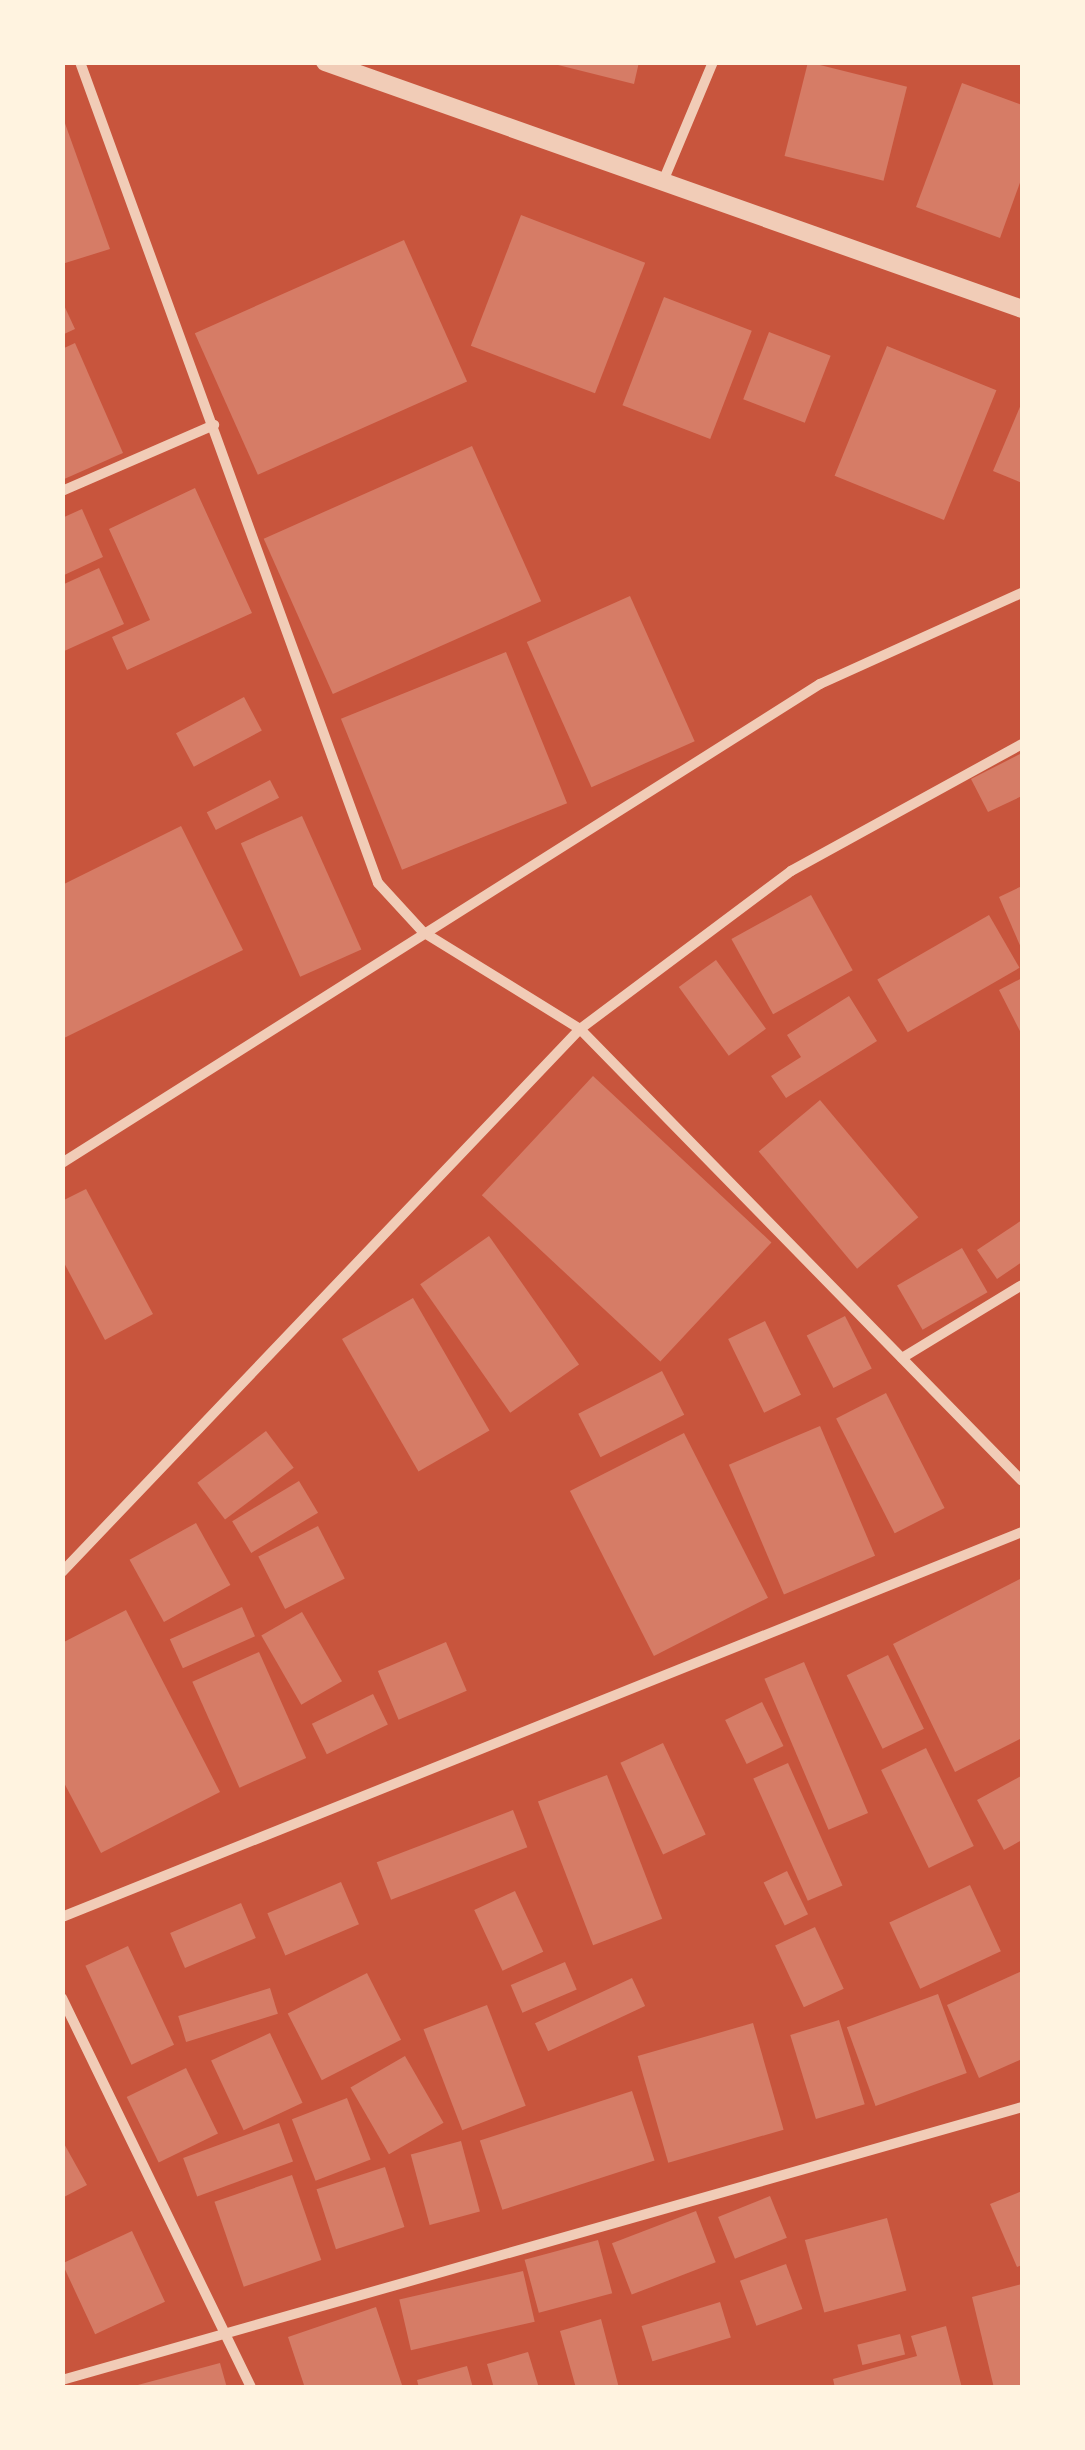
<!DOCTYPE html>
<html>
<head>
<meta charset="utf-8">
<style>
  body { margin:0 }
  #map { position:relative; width:1085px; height:2450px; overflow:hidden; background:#c8553d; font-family:Merriweather,serif }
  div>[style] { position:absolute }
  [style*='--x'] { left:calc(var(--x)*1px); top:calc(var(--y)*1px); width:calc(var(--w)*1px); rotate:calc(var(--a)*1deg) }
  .building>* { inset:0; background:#d67c66; transform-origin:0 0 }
  .minor>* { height:10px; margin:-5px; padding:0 5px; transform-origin:5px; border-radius:5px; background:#f1ccb7 }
  .tertiary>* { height:18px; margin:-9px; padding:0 9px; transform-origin:9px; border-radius:9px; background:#f1ccb7 }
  span { translate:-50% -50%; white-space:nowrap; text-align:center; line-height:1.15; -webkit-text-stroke:10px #fff3e0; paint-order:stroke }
  .frame { position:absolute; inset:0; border:65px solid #fff3e0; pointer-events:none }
</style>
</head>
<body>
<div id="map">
  <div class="building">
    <div style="clip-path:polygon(546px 62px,639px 62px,634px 84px)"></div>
    <div style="left:808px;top:62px;width:102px;height:97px;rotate:14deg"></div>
    <div style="clip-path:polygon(962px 83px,1022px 105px,1022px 177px,1000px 238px,916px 207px)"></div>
    <div style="clip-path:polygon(62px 115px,110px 249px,62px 264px)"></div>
    <div style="left:521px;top:215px;width:133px;height:140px;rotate:21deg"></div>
    <div style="left:404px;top:240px;width:155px;height:229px;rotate:66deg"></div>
    <div style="left:664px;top:297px;width:94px;height:116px;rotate:21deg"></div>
    <div style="clip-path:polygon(62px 301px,75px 329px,62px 335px)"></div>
    <div style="left:769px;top:332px;width:66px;height:72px;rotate:21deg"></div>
    <div style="clip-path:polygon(75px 343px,123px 453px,62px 480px,62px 349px)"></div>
    <div style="left:887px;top:346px;width:118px;height:140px;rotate:22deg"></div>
    <div style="clip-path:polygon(1022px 402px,1022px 483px,993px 471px)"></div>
    <div style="left:472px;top:446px;width:170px;height:228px;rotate:66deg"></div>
    <div style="clip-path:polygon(195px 488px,252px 613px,127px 670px,112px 637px,150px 620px,109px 529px)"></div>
    <div style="clip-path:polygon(82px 509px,103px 557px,62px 576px,62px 518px)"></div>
    <div style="clip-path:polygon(99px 568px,124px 624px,62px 652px,62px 585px)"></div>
    <div style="left:630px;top:596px;width:159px;height:113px;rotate:66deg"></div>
    <div style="left:506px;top:652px;width:163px;height:178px;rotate:68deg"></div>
    <div style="left:244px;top:697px;width:38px;height:77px;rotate:62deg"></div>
    <div style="clip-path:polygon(1022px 753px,1022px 796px,988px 812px,971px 779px)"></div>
    <div style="left:270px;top:780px;width:20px;height:71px;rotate:63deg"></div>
    <div style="left:302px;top:816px;width:146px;height:67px;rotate:66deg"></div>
    <div style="clip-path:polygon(181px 826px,243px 950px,62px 1039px,62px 885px)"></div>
    <div style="clip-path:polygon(1022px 886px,1022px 950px,999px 897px)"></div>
    <div style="left:811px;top:895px;width:86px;height:91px;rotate:61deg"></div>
    <div style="left:989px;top:915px;width:61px;height:129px;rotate:60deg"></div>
    <div style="left:716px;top:960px;width:85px;height:46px;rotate:54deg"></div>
    <div style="clip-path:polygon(1022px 978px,1022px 1035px,999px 990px)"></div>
    <div style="clip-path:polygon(849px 996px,877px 1041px,786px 1098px,771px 1076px,801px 1057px,787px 1035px)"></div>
    <div style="left:593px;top:1076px;width:244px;height:163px;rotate:43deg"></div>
    <div style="left:820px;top:1100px;width:153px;height:80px;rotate:50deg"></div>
    <div style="clip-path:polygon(86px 1189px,153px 1314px,105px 1340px,62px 1259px,62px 1201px)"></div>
    <div style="clip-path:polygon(1022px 1220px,1022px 1262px,997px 1279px,977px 1250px)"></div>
    <div style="left:489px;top:1236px;width:157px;height:84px;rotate:55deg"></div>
    <div style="left:962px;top:1248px;width:51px;height:75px;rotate:60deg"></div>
    <div style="left:413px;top:1298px;width:153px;height:82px;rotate:60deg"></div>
    <div style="left:845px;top:1316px;width:59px;height:43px;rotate:63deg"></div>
    <div style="left:765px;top:1321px;width:82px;height:41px;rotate:64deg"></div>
    <div style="left:662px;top:1371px;width:49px;height:94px;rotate:63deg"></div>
    <div style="left:886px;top:1393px;width:129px;height:56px;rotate:63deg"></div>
    <div style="left:820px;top:1426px;width:141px;height:99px;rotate:67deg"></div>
    <div style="left:266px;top:1431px;width:46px;height:86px;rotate:53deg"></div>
    <div style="left:684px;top:1433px;width:185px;height:128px;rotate:63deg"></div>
    <div style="left:299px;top:1481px;width:37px;height:78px;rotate:59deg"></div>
    <div style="left:196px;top:1523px;width:71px;height:76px;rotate:61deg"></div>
    <div style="left:318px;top:1526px;width:59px;height:67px;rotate:63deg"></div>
    <div style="clip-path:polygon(1022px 1578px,1022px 1738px,955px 1772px,893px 1644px)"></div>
    <div style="left:242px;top:1607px;width:32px;height:79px;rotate:66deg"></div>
    <div style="clip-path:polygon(126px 1610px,220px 1792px,101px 1853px,62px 1779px,62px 1643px)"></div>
    <div style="left:302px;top:1612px;width:80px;height:47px;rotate:60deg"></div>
    <div style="left:446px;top:1642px;width:53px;height:74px;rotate:67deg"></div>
    <div style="left:259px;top:1652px;width:116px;height:73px;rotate:66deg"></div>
    <div style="left:888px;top:1655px;width:82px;height:46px;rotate:64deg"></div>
    <div style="left:804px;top:1662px;width:164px;height:43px;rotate:67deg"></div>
    <div style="left:373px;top:1694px;width:34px;height:68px;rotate:64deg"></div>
    <div style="left:762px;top:1702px;width:49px;height:41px;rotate:64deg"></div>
    <div style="left:663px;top:1743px;width:101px;height:47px;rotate:65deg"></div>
    <div style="left:926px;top:1748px;width:109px;height:50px;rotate:64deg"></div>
    <div style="left:788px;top:1763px;width:134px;height:38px;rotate:66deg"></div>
    <div style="left:607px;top:1775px;width:154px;height:74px;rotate:69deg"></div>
    <div style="clip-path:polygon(1021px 1776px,1022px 1840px,1004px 1850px,977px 1800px)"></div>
    <div style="left:513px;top:1810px;width:40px;height:146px;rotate:69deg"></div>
    <div style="left:787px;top:1871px;width:48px;height:26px;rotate:64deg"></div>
    <div style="left:341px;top:1882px;width:46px;height:80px;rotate:67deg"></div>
    <div style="left:970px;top:1885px;width:73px;height:89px;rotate:65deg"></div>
    <div style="left:515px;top:1891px;width:67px;height:45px;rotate:65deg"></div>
    <div style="left:241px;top:1903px;width:38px;height:77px;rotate:67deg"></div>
    <div style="left:815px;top:1927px;width:68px;height:44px;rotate:65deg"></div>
    <div style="left:128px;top:1946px;width:109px;height:47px;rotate:65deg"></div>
    <div style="left:565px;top:1962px;width:30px;height:59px;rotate:67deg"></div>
    <div style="clip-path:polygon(1022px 1971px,1022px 2059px,979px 2078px,947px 2005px)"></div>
    <div style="left:367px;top:1973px;width:75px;height:89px;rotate:63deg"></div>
    <div style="left:632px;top:1978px;width:31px;height:107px;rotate:65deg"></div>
    <div style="left:270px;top:1988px;width:27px;height:96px;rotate:73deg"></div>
    <div style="left:938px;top:1994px;width:84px;height:97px;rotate:70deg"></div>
    <div style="left:487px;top:2005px;width:108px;height:68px;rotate:69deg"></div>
    <div style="left:839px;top:2020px;width:88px;height:51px;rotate:73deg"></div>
    <div style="left:753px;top:2023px;width:111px;height:120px;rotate:74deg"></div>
    <div style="left:270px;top:2033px;width:77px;height:65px;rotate:65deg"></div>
    <div style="left:405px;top:2056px;width:77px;height:63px;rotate:60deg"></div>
    <div style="left:186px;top:2068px;width:73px;height:66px;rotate:64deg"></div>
    <div style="left:632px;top:2091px;width:73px;height:160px;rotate:72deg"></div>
    <div style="left:347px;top:2098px;width:66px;height:59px;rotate:69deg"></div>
    <div style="left:279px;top:2123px;width:41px;height:102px;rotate:70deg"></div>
    <div style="clip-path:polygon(62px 2140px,87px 2185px,62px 2198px)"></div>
    <div style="left:461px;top:2141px;width:73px;height:52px;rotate:75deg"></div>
    <div style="left:385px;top:2167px;width:63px;height:72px;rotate:72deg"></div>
    <div style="left:292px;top:2175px;width:90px;height:82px;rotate:71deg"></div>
    <div style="clip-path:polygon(1022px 2191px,1022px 2265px,1017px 2267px,990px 2204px)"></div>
    <div style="left:770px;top:2196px;width:45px;height:56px;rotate:68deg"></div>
    <div style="left:696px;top:2211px;width:55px;height:90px;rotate:69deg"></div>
    <div style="left:887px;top:2218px;width:75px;height:85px;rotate:75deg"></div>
    <div style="left:132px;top:2231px;width:78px;height:77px;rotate:65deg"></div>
    <div style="left:598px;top:2240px;width:55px;height:76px;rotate:75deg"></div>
    <div style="left:786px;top:2264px;width:48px;height:49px;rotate:70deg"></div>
    <div style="left:523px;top:2271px;width:52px;height:127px;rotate:77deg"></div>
    <div style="clip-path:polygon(1022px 2284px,1022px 2388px,994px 2388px,972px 2297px)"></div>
    <div style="left:720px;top:2302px;width:37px;height:82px;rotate:73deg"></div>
    <div style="clip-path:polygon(376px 2307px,403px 2388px,305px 2388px,288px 2337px)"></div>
    <div style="clip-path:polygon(601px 2319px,619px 2388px,576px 2388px,560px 2331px)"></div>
    <div style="clip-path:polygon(946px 2326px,962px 2388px,835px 2388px,833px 2379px,917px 2356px,911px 2336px)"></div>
    <div style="left:900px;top:2334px;width:21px;height:44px;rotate:76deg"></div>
    <div style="clip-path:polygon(528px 2352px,539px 2388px,494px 2388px,487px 2364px)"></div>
    <div style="clip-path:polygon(220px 2363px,227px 2388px,135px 2388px,134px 2386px)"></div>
    <div style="clip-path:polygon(467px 2366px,473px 2388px,419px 2388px,417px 2380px)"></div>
  </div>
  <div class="minor">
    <div style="--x:80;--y:62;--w:873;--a:70.05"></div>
    <div style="--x:378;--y:883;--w:67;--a:47.4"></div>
    <div style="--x:423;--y:932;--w:185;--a:31.7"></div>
    <div style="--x:580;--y:1029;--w:632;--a:45.64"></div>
    <div style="--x:664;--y:179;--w:127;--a:-67.3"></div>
    <div style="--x:62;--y:491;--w:166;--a:-23.5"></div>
    <div style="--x:62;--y:1163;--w:897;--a:-32.29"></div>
    <div style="--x:820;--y:684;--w:222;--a:-24.3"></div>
    <div style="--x:902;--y:1358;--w:140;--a:-31.3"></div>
    <div style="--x:62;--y:1572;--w:750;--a:-46.35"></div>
    <div style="--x:580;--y:1029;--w:264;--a:-36.8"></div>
    <div style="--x:791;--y:871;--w:264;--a:-28.8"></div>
    <div style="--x:62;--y:1917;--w:1034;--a:-21.85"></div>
    <div style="--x:62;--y:1998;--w:433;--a:64.1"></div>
    <div style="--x:62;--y:2380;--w:998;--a:-15.87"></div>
  </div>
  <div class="tertiary">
    <div style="--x:325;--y:62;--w:739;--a:19.51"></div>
  </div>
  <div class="frame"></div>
</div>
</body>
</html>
